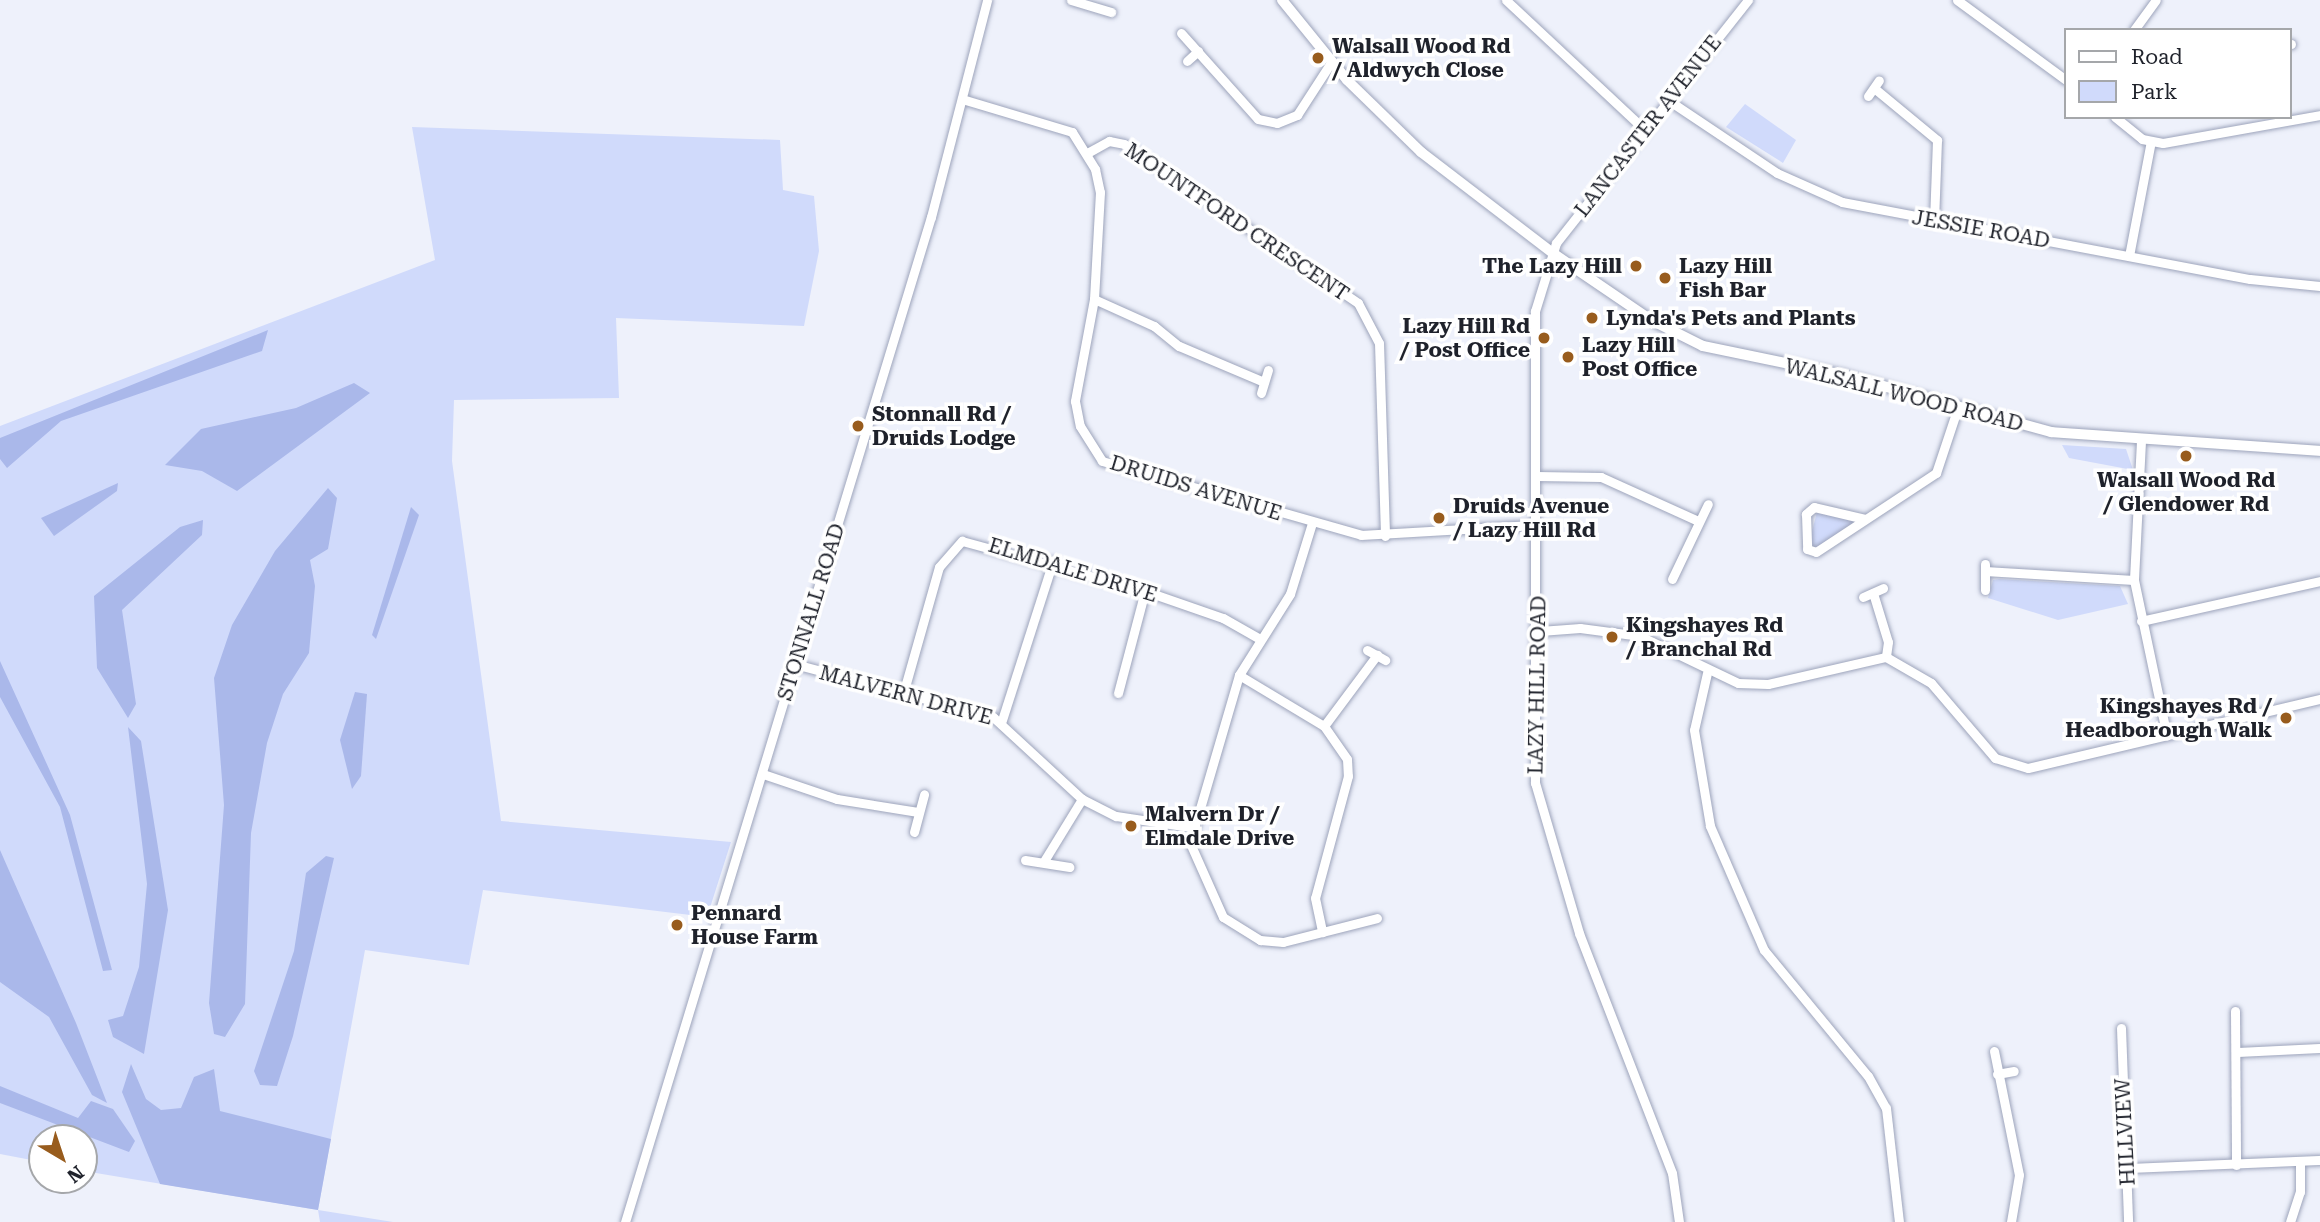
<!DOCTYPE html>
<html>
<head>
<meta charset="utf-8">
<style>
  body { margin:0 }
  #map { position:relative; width:2320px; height:1222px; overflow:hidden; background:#eef1fb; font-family:"Roboto Serif",serif }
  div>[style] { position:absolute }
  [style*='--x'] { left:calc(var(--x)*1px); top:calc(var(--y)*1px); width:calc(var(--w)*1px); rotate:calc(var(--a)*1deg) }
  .green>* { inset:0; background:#d0dafb }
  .forest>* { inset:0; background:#aab8ea }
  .roads { filter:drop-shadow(0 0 2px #9da4bb) drop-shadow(0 0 2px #9da4bb) }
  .minor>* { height:9px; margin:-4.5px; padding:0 4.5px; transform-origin:4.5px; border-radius:4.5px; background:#fff }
  .tertiary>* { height:10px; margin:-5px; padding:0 5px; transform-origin:5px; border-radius:5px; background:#fff }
  .dots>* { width:19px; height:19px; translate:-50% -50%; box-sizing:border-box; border:4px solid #fff; border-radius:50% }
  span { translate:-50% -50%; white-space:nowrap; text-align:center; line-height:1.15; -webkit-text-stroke:7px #fff; paint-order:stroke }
  .poi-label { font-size:21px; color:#1f222b; font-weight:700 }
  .left { translate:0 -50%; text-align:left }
  .right { translate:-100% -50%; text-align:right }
  .street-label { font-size:21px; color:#1f222b }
  .legend { position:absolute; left:2064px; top:28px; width:228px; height:91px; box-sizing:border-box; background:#fff; border:2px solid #a5a7aa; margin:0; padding:9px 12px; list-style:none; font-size:21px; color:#1f222b }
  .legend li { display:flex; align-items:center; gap:14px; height:35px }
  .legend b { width:35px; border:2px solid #a5a7aa }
  .north { position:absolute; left:28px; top:1124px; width:70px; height:70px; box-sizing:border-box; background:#fff; border:2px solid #a5a7aa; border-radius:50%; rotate:141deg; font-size:19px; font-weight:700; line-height:28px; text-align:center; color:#1f222b }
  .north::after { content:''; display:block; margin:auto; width:24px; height:32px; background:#985c1d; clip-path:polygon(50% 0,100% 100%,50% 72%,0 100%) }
</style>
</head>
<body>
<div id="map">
  <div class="green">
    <div style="clip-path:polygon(1745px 104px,1796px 140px,1783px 163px,1726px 127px)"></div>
    <div style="clip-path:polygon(412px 127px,780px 140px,783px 190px,814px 196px,819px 251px,804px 326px,616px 318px,619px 398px,454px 400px,452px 461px,501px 821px,731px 842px,707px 917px,483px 890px,469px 965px,365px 950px,318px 1210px,393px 1222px,320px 1222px,318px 1210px,84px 1171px,84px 1138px,42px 1138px,42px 1162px,0 1154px,0 426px,435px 260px)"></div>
    <div style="clip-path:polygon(2062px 445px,2126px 449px,2133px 470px,2069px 458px)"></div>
    <div style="clip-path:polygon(1817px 512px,1852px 519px,1853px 523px,1815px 549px,1809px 543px)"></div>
    <div style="clip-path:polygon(1999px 579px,2120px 586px,2128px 604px,2058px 620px,1988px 598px,1993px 580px)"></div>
  </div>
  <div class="forest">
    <div style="clip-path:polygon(268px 330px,262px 351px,61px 421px,7px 468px,0 459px,0 438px)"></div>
    <div style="clip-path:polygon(354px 383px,370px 393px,237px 491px,202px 471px,165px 465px,201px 429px,296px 408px)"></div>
    <div style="clip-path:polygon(118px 483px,117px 491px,54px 536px,41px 518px)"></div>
    <div style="clip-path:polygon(328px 488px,337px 498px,328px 549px,310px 560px,315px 586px,309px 653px,283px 694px,267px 743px,251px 833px,245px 1004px,225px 1037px,214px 1034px,209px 1003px,224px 805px,214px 678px,232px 625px,275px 551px)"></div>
    <div style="clip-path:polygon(411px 507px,419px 515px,376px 639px,372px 635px)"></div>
    <div style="clip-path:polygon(203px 520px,202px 535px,122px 610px,136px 704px,128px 718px,97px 668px,94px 596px,180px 527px)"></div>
    <div style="clip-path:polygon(0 661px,70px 815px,112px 970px,103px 971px,60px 807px,0 697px)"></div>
    <div style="clip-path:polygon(355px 692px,367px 694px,361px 776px,352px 789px,340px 740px)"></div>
    <div style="clip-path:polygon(128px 727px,141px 741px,168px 910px,144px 1054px,113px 1037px,108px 1020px,123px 1016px,139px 967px,147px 884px)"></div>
    <div style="clip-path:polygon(0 850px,76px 1023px,107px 1103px,92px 1095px,49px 1017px,0 982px)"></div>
    <div style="clip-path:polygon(326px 856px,334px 858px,293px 1036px,277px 1086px,260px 1085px,254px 1071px,294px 951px,306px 873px)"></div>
    <div style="clip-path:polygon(131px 1064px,146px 1099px,161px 1110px,181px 1108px,194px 1077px,214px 1069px,220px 1111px,331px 1139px,318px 1210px,160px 1184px,122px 1092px)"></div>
    <div style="clip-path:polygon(0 1086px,78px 1118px,91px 1101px,113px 1109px,135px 1141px,129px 1152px,0 1103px)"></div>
  </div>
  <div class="roads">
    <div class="minor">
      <div style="--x:1071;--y:0;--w:42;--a:16.7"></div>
      <div style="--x:1506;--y:0;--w:190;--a:43.1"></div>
      <div style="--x:1957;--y:0;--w:135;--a:36.3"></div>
      <div style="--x:2134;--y:30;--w:37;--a:-54"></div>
      <div style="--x:1181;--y:33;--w:115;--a:48.2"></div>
      <div style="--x:1258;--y:119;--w:19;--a:12"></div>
      <div style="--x:1277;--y:123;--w:22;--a:-22"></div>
      <div style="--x:1297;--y:115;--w:64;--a:-57.1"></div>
      <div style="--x:2290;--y:44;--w:1;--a:0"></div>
      <div style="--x:1187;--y:61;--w:15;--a:-42"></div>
      <div style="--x:1874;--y:88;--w:82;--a:39.5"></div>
      <div style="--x:1937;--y:140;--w:82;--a:92.1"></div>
      <div style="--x:1868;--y:96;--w:19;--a:-55"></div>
      <div style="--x:962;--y:99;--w:115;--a:16.7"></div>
      <div style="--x:1072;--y:132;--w:44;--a:58.1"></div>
      <div style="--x:1095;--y:169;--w:24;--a:78"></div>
      <div style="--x:1100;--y:192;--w:107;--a:93.2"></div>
      <div style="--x:1094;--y:299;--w:104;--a:100.6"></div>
      <div style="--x:1075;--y:401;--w:25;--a:79"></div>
      <div style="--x:1080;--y:426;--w:41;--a:57.8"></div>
      <div style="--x:1102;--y:461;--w:269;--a:15.9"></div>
      <div style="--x:1361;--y:535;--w:176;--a:-3.3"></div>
      <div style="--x:1668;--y:100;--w:131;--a:33.8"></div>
      <div style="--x:1777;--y:173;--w:71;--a:24"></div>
      <div style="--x:1842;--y:202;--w:415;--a:10.7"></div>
      <div style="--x:2250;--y:279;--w:70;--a:5.7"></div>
      <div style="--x:2115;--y:117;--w:35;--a:39"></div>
      <div style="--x:2142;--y:139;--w:21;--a:11"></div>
      <div style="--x:2163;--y:143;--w:159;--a:-10.1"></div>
      <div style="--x:1089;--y:152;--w:23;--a:-29"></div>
      <div style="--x:1109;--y:141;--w:15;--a:11"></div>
      <div style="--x:1124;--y:144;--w:283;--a:34.2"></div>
      <div style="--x:1358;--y:303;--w:45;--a:62.3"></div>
      <div style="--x:1379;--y:343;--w:193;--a:88.2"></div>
      <div style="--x:2129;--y:256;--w:117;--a:-79.2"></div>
      <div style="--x:1094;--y:299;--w:66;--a:24.2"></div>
      <div style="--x:1154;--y:326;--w:32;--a:39"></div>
      <div style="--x:1179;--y:346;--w:92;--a:23"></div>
      <div style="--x:1261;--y:393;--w:24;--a:-73"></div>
      <div style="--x:2141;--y:441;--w:139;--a:92.9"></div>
      <div style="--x:2134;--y:580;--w:159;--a:78.1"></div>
      <div style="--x:1536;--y:476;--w:65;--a:0.9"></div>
      <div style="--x:1601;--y:477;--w:107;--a:24.4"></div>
      <div style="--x:1865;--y:519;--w:52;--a:-166.8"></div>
      <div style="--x:1814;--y:507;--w:11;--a:139"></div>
      <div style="--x:1806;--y:514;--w:35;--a:88"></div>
      <div style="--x:1807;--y:549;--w:9;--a:18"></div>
      <div style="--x:1816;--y:552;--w:144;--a:-33.4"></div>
      <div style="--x:1936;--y:473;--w:70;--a:-71.6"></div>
      <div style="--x:1312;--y:523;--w:74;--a:107.2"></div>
      <div style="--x:1290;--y:594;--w:96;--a:122.2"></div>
      <div style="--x:1239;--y:675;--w:175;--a:106.3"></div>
      <div style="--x:1190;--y:843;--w:81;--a:66"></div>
      <div style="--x:1223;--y:917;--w:44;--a:31.9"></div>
      <div style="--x:1260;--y:940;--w:23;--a:5"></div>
      <div style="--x:1283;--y:942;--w:97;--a:-14.3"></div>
      <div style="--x:1985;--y:564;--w:26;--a:90"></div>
      <div style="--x:1985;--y:571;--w:149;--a:3.5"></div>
      <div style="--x:1672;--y:579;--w:83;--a:-64.4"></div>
      <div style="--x:1873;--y:593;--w:51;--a:73"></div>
      <div style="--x:1888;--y:642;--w:15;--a:98"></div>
      <div style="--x:1863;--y:597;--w:22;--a:-24"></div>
      <div style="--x:2141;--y:621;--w:183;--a:-12.6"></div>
      <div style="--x:1540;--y:631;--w:40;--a:-4.3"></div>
      <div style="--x:1580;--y:628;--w:61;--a:7.6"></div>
      <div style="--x:1640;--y:636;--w:109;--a:25.6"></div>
      <div style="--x:1738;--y:683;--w:30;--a:2"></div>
      <div style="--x:1768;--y:684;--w:121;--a:-12.9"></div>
      <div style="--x:1886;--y:657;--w:52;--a:30"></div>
      <div style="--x:1931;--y:683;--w:99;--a:49.5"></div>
      <div style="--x:1995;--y:758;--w:34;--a:17"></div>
      <div style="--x:2028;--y:768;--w:300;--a:-13.3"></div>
      <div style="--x:1367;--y:650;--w:21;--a:29"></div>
      <div style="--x:795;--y:664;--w:205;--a:15"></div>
      <div style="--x:993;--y:717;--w:121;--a:42.7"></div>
      <div style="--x:1082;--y:799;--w:38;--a:27"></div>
      <div style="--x:1116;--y:816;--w:75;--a:8.5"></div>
      <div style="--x:1707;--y:673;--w:58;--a:102.8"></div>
      <div style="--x:1694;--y:730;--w:97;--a:80.5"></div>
      <div style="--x:1710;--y:826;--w:135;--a:66.5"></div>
      <div style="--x:1764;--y:950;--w:163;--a:50.5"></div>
      <div style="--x:1868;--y:1076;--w:37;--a:61"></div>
      <div style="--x:1886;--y:1108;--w:115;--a:83.5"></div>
      <div style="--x:1239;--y:675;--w:99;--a:31"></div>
      <div style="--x:1324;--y:726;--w:40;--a:55.1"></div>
      <div style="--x:1347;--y:759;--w:17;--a:87"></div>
      <div style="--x:1348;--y:776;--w:126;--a:105.1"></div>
      <div style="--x:1315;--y:898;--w:35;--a:78"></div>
      <div style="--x:1118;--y:693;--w:106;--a:-75.2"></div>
      <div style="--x:903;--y:694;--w:132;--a:-74.2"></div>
      <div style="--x:939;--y:567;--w:35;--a:-49"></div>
      <div style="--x:962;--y:541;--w:190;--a:15.3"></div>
      <div style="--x:1145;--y:591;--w:83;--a:19.1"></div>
      <div style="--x:1223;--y:618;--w:43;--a:29.6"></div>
      <div style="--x:1002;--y:720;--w:167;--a:-72.2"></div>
      <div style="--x:1324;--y:726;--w:89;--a:-53.3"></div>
      <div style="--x:763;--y:774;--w:78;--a:18.7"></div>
      <div style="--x:837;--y:799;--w:82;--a:9.1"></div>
      <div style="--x:914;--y:832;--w:39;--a:-75"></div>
      <div style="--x:1025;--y:860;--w:45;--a:9"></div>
      <div style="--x:1044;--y:861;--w:73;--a:-58.5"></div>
      <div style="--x:2235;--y:1011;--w:154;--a:89.6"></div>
      <div style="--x:2121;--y:1028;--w:194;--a:87.9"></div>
      <div style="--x:1994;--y:1051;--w:126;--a:78.6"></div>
      <div style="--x:2019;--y:1175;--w:48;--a:99.7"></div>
      <div style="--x:2237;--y:1052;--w:83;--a:-2.8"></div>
      <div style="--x:1997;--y:1074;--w:17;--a:-10"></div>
      <div style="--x:2128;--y:1168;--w:192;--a:-2.4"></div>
      <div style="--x:625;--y:1222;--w:1051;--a:-73.07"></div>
      <div style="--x:931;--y:217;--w:224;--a:-75.5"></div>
      <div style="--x:1679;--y:1222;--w:49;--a:-98.1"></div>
      <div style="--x:1672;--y:1173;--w:257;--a:-111.2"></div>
      <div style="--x:1579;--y:933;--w:156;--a:-106.3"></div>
      <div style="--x:1535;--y:783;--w:472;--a:-90"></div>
      <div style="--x:1535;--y:311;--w:71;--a:-72.8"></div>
      <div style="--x:1556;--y:243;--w:310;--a:-51.7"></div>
      <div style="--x:2290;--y:1222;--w:32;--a:-72"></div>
      <div style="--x:2300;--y:1192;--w:30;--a:-90"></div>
    </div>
    <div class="tertiary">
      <div style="--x:1282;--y:0;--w:103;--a:50.9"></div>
      <div style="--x:1347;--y:80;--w:103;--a:44.2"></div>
      <div style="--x:1421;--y:152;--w:168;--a:37.5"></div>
      <div style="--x:1554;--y:254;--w:117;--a:34.2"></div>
      <div style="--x:1651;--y:320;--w:58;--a:26.6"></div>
      <div style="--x:1703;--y:346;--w:143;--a:11.7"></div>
      <div style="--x:1843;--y:375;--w:216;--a:15.3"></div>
      <div style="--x:2051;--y:432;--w:270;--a:4"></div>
    </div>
  </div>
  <div class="dots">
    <div style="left:1318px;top:58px;background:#985c1d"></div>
    <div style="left:1636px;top:266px;background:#985c1d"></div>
    <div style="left:1665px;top:278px;background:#985c1d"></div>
    <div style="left:1592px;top:318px;background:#985c1d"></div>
    <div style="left:1544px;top:338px;background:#985c1d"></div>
    <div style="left:1568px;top:357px;background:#985c1d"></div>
    <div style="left:858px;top:426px;background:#985c1d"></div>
    <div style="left:2186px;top:456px;background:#985c1d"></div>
    <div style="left:1439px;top:518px;background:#985c1d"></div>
    <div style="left:1612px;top:637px;background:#985c1d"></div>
    <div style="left:2286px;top:718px;background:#985c1d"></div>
    <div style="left:1131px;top:826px;background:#985c1d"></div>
    <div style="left:677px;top:925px;background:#985c1d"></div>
  </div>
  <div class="poi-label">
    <span class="left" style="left:1332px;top:58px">Walsall Wood Rd<br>/ Aldwych Close</span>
    <span class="right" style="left:1622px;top:266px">The Lazy Hill</span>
    <span class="left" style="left:1679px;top:278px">Lazy Hill<br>Fish Bar</span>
    <span class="left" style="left:1606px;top:318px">Lynda's Pets and Plants</span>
    <span class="right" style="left:1530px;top:338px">Lazy Hill Rd<br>/ Post Office</span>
    <span class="left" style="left:1582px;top:357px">Lazy Hill<br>Post Office</span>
    <span class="left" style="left:872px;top:426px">Stonnall Rd /<br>Druids Lodge</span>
    <span style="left:2186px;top:492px">Walsall Wood Rd<br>/ Glendower Rd</span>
    <span class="left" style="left:1453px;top:518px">Druids Avenue<br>/ Lazy Hill Rd</span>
    <span class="left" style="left:1626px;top:637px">Kingshayes Rd<br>/ Branchal Rd</span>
    <span class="right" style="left:2272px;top:718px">Kingshayes Rd /<br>Headborough Walk</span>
    <span class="left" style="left:1145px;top:826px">Malvern Dr /<br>Elmdale Drive</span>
    <span class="left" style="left:691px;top:925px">Pennard<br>House Farm</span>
  </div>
  <div class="street-label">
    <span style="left:1648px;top:126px;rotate:-52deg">LANCASTER AVENUE</span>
    <span style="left:1237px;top:222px;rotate:34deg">MOUNTFORD CRESCENT</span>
    <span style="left:1981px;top:229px;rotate:10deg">JESSIE ROAD</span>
    <span style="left:1904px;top:395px;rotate:14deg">WALSALL WOOD ROAD</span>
    <span style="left:1196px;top:488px;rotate:17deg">DRUIDS AVENUE</span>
    <span style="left:1073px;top:570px;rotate:17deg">ELMDALE DRIVE</span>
    <span style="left:811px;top:612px;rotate:-73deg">STONNALL ROAD</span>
    <span style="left:1537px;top:685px;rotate:-89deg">LAZY HILL ROAD</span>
    <span style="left:906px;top:695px;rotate:15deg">MALVERN DRIVE</span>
    <span style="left:2125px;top:1132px;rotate:-93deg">HILLVIEW</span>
  </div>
  <ul class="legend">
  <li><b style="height:9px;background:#fff"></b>Road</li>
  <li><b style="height:19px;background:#d0dafb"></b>Park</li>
  </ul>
  <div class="north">N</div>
</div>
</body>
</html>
